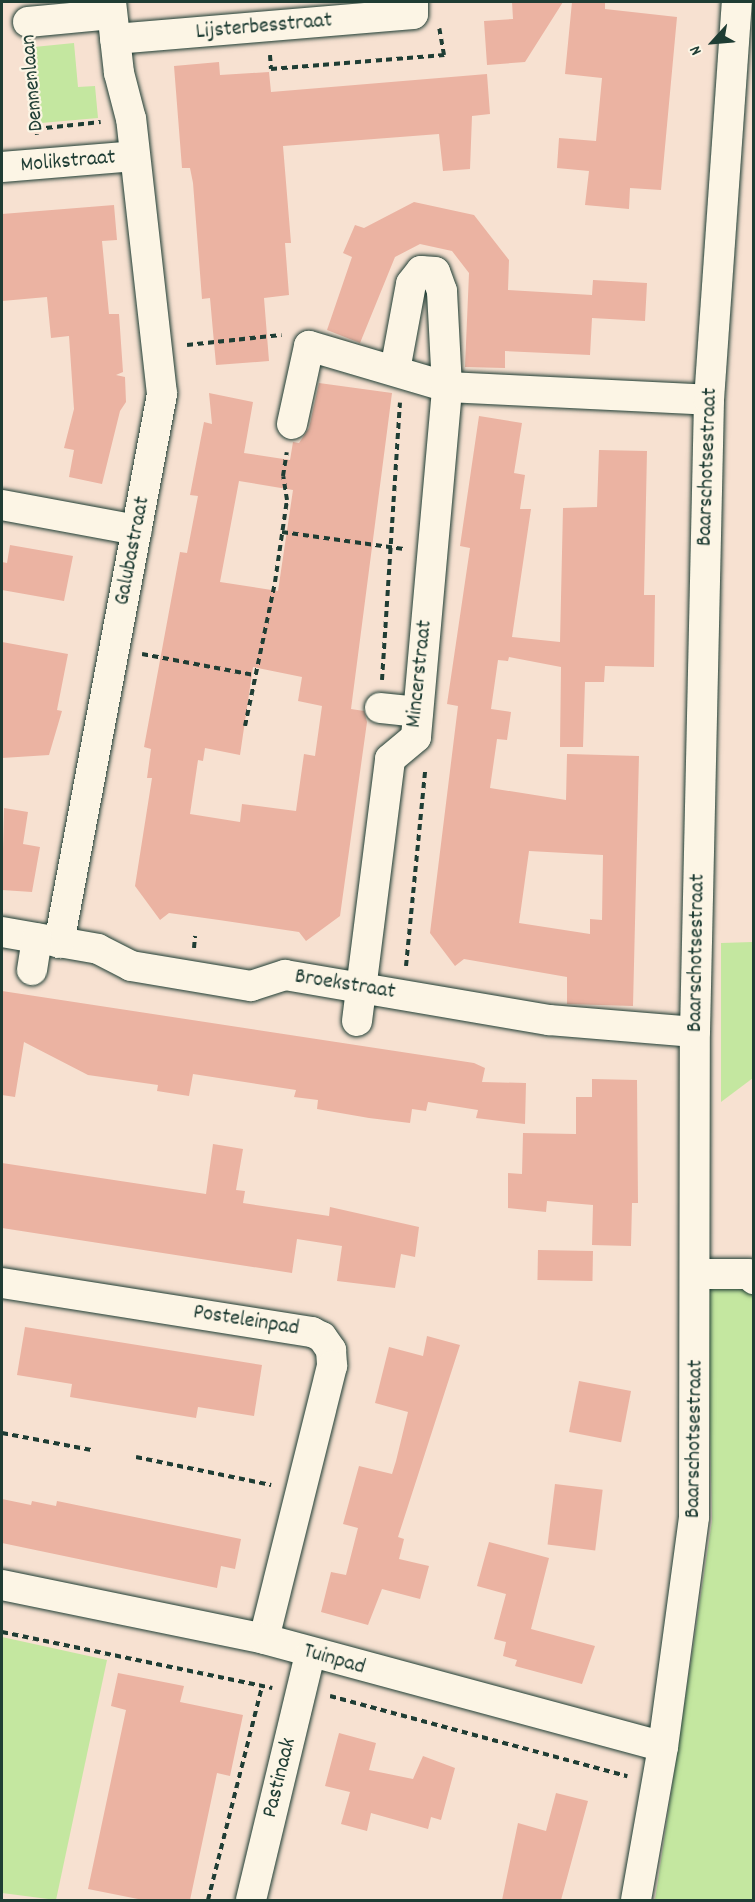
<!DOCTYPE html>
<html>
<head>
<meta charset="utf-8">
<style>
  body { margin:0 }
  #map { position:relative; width:755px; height:1902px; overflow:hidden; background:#f7e1d1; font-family:Dekko,sans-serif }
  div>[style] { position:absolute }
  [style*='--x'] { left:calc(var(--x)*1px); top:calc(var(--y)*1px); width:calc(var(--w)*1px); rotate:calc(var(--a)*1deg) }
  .green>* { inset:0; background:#c4e7a0 }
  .building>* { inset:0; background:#ebb3a2; transform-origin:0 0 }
  .path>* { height:4px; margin-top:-2px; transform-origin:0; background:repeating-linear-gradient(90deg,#1f3d34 0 6px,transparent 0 10.5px) }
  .roads { filter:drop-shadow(0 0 2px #1f3d34) drop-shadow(0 0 2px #1f3d34) }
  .minor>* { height:30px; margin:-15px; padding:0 15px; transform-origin:15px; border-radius:15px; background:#fcf5e5 }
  span { translate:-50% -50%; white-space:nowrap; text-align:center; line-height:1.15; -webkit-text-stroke:4.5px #fcf5e5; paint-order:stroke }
  .street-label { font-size:22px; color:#1f3d34 }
  .frame { position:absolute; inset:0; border:3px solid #1f3d34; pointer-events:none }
  .north { position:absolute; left:683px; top:12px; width:60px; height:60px; -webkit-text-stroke:4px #fcf5e5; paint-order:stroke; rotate:244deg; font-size:16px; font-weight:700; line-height:24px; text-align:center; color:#1f3d34 }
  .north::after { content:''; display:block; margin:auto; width:21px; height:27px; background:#1f3d34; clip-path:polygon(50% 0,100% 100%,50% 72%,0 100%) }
</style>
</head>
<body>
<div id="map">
  <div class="green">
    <div style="clip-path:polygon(74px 43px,78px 87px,95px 86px,98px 118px,41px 123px,34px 47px)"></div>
    <div style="clip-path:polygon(753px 942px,753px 1078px,721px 1102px,721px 943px)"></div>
    <div style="clip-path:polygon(707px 1286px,754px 1286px,753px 1900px,655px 1900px,712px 1521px)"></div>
    <div style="clip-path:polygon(2px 1637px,107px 1660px,56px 1900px,2px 1893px)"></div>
  </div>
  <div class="building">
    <div style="clip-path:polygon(512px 2px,563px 2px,525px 62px,487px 65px,484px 21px,513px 19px)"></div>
    <div style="clip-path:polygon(572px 2px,605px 2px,605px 9px,677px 17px,661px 190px,630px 188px,629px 209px,585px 205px,589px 171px,557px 168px,559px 138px,596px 141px,602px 78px,565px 74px)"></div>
    <div style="clip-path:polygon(219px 62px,220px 75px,269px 72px,271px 92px,487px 74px,490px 114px,472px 116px,470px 169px,443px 171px,439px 134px,283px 146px,291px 243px,285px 243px,289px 295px,264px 298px,269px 361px,216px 365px,210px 298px,202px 299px,193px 183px,190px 168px,182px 168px,174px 66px)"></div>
    <div style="clip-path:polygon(414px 202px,474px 215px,509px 260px,508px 290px,592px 295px,593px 280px,647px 283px,645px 321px,592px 318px,590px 355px,505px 351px,505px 368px,465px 367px,469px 273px,452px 251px,420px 244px,395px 257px,360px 343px,327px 330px,352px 257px,343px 253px,355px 225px,364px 228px)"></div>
    <div style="clip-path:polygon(114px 205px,117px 240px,102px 241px,109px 314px,119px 314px,123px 372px,116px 375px,125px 377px,126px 402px,120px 411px,102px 484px,69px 477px,74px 450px,64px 448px,74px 409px,69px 336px,51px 338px,47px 297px,2px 301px,2px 214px)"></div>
    <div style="clip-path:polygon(evenodd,319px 383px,392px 393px,351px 709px,364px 711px,367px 722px,340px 916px,306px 941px,299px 932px,219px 920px,169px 913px,160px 920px,135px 886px,152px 778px,147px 778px,151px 749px,144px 747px,180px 552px,187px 553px,198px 496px,190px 495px,204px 422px,212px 424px,209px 393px,253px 402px,244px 453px,290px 460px,293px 442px,299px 443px,309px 428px,319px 383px,239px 481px,293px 490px,278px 591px,220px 582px,239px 481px,319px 383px,253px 667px,302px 677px,298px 701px,322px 706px,315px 756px,304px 754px,296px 811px,242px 804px,240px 822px,190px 814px,198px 760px,203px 761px,205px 748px,240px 755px,253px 667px)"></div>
    <div style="clip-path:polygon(evenodd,479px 416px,522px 423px,514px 473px,525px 475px,520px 509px,531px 509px,512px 637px,560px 642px,563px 508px,597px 507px,599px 450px,647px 451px,644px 595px,655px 595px,654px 667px,605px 666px,604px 682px,585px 682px,583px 747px,560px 747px,561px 667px,509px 657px,508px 661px,498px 660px,491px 709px,511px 712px,507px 740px,497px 739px,490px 788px,566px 800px,567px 754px,639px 756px,633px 1006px,567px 1004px,567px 977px,464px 959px,455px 966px,430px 933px,458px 706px,447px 704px,470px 548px,460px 546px,479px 416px,529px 851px,603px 855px,602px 920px,590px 919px,590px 934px,519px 923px,529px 851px)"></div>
    <div style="clip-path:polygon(10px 545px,73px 556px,64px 601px,2px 590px,2px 562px,7px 563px)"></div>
    <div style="clip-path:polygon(2px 642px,68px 654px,57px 710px,62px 711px,49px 755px,2px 758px)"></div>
    <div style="clip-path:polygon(4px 808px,28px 812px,23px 844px,40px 847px,32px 892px,2px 890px)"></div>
    <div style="clip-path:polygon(2px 991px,474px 1063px,485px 1068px,482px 1082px,526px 1083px,525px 1124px,476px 1118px,478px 1110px,428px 1102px,426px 1111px,412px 1109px,410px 1123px,369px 1118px,317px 1109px,318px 1100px,294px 1097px,296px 1090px,193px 1074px,189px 1096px,157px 1091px,158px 1085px,88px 1075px,24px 1042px,15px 1097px,2px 1095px)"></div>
    <div style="clip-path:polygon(592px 1079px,637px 1080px,638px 1203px,632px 1203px,631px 1246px,592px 1245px,593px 1205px,547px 1201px,546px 1212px,508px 1208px,508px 1173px,522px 1174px,523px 1133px,576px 1134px,576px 1097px,592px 1097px)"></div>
    <div style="clip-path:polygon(213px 1144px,243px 1149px,236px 1190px,245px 1191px,243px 1203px,329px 1216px,330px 1207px,419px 1227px,415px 1257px,401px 1254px,395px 1288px,337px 1281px,342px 1246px,297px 1239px,292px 1273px,2px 1228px,2px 1163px,206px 1194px)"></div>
    <div style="left:538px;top:1250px;width:55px;height:30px;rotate:1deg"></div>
    <div style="clip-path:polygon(25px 1327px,262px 1365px,254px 1416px,198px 1407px,196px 1418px,70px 1397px,72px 1384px,17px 1375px)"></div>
    <div style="clip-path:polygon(427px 1336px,460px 1345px,398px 1537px,404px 1539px,399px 1559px,429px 1566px,420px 1599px,382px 1589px,368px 1625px,321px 1612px,331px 1572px,346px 1575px,358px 1528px,343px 1524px,359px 1466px,392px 1474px,396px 1461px,408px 1412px,375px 1403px,389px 1347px,423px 1356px)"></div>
    <div style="left:579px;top:1381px;width:53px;height:52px;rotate:11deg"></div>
    <div style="left:555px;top:1484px;width:48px;height:61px;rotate:7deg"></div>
    <div style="clip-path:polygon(2px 1499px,31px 1505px,32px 1501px,56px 1506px,57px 1501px,241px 1539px,235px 1569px,221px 1566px,217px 1588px,2px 1543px)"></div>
    <div style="clip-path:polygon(489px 1542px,549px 1558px,531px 1629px,595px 1646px,582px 1684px,515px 1666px,517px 1660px,503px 1656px,506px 1642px,494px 1639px,506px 1594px,477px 1586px)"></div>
    <div style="clip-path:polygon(118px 1673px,184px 1686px,180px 1702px,243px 1715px,230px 1776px,217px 1773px,190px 1900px,143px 1900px,88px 1889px,126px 1710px,111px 1706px)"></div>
    <div style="clip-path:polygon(339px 1733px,376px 1743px,369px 1770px,413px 1779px,423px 1756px,455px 1768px,441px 1820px,431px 1817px,428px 1829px,371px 1813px,367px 1831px,341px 1824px,350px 1792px,325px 1786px)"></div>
    <div style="clip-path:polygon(556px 1793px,588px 1801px,561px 1900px,502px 1900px,518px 1823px,546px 1831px)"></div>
  </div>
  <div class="path">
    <div style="--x:30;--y:50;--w:85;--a:85.3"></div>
    <div style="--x:270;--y:55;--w:14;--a:86"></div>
    <div style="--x:271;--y:69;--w:174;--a:-4.6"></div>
    <div style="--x:444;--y:55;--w:27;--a:-100"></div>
    <div style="--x:36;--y:129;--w:65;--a:-6.1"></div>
    <div style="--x:187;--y:345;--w:95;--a:-6.1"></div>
    <div style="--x:282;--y:532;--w:123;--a:7.9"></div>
    <div style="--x:142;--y:654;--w:114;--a:10.6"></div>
    <div style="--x:382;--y:680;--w:278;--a:-86.3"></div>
    <div style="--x:245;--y:726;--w:147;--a:-78.2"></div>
    <div style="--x:275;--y:582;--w:83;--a:-81.7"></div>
    <div style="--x:287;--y:500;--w:24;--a:-99"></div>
    <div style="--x:283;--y:476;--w:24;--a:-81"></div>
    <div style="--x:194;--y:948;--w:12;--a:-85"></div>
    <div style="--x:406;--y:966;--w:196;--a:-84.4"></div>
    <div style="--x:2;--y:1433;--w:91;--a:10.8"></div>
    <div style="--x:136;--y:1457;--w:138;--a:11.7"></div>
    <div style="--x:2;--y:1632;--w:276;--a:11.7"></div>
    <div style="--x:330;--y:1696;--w:308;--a:15.1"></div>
    <div style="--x:208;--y:1900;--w:221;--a:-75.8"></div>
  </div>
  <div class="roads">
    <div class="minor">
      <div style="--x:28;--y:22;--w:84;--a:-5.4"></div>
      <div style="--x:115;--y:39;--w:299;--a:-4.8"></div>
      <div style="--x:413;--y:14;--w:12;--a:-90"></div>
      <div style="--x:2;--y:167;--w:133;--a:-4.7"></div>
      <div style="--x:292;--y:424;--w:80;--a:-77.7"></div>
      <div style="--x:309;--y:346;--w:144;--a:16.5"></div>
      <div style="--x:447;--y:387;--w:262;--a:2.8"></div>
      <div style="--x:2;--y:505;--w:137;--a:10.5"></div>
      <div style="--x:380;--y:708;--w:38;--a:6"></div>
      <div style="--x:2;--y:932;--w:97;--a:10"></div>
      <div style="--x:98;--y:949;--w:37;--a:27"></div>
      <div style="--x:131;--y:966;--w:122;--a:9.5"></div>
      <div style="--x:251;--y:986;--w:36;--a:-18"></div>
      <div style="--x:285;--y:975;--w:268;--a:9.7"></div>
      <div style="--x:549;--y:1020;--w:146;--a:4.7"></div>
      <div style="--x:59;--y:943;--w:559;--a:-79.37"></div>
      <div style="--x:162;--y:394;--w:277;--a:-96.4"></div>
      <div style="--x:131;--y:119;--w:48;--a:-104.6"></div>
      <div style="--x:119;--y:73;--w:71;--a:-96.4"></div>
      <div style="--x:32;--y:970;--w:32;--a:-81"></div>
      <div style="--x:357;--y:1021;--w:264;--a:-82.8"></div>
      <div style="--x:390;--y:759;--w:34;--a:-40"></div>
      <div style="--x:416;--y:737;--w:351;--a:-84.9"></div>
      <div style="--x:447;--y:387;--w:96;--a:-93"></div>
      <div style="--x:442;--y:291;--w:20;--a:-110"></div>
      <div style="--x:435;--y:272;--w:14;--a:-176"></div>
      <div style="--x:421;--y:271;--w:16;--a:128"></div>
      <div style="--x:411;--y:284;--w:87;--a:100.5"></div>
      <div style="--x:696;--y:1274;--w:52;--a:0"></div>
      <div style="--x:748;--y:1274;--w:8;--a:40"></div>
      <div style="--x:2;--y:1283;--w:314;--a:9"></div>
      <div style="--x:312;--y:1332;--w:11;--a:27"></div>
      <div style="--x:322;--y:1337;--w:16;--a:55"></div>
      <div style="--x:331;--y:1350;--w:16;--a:86"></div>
      <div style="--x:332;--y:1366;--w:281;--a:104"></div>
      <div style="--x:2;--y:1585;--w:268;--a:11.6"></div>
      <div style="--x:264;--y:1639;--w:413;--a:15.1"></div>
      <div style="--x:251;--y:1900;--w:252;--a:-76.5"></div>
      <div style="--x:636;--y:1900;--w:155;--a:-80"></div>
      <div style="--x:663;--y:1747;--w:232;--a:-82.3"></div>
      <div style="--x:694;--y:1517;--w:485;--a:-89.9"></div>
      <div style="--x:695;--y:1032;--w:632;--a:-88.73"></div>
      <div style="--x:709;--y:400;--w:399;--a:-86"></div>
    </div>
  </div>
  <div class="street-label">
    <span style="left:264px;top:27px;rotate:-5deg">Lijsterbesstraat</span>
    <span style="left:33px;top:83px;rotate:-95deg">Dennenlaan</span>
    <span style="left:68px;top:162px;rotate:-5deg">Molikstraat</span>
    <span style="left:708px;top:467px;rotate:-88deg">Baarschotsestraat</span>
    <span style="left:133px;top:551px;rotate:-79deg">Galubastraat</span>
    <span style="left:420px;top:674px;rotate:-84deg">Mincerstraat</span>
    <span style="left:697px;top:953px;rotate:-89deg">Baarschotsestraat</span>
    <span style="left:345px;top:985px;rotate:9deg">Broekstraat</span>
    <span style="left:246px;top:1321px;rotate:9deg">Posteleinpad</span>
    <span style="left:695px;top:1439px;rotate:-89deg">Baarschotsestraat</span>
    <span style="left:334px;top:1660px;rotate:16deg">Tuinpad</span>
    <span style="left:280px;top:1778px;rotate:-76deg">Pastinaak</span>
  </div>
  <div class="frame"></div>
  <div class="north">N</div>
</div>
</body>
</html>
